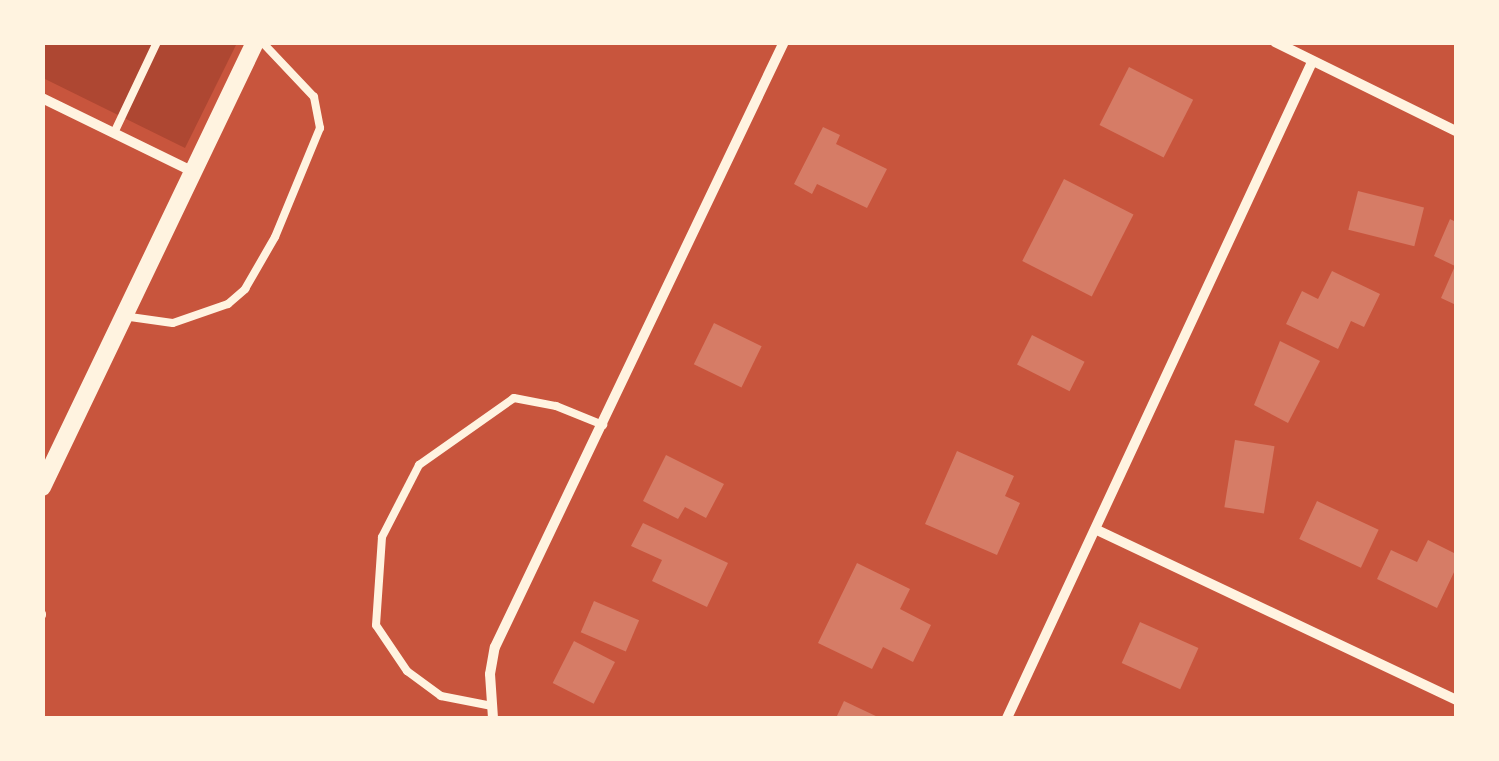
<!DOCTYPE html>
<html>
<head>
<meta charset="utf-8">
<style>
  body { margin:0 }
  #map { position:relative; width:1499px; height:761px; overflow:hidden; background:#c8553d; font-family:"Alegreya Sans",sans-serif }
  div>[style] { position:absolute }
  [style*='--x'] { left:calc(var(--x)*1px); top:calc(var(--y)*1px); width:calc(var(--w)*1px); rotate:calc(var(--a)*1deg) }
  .green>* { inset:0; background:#ae4732 }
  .building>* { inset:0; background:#d67c66; transform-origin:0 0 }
  .service>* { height:8px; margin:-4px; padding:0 4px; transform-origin:4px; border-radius:4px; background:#fff3e0 }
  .minor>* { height:10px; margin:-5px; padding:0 5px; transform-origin:5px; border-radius:5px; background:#fff3e0 }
  .tertiary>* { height:18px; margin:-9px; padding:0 9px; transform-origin:9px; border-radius:9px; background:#fff3e0 }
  span { translate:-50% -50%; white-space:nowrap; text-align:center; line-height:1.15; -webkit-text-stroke:8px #fff3e0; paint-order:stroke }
  .frame { position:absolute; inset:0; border:45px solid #fff3e0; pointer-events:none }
</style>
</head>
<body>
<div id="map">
  <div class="green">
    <div style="clip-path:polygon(42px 43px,237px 43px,185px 148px,43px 78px)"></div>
  </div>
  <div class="building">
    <div style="left:1129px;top:67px;width:72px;height:65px;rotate:27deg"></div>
    <div style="clip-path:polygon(823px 127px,840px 135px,836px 144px,887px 169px,867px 208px,817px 184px,812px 194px,794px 184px)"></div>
    <div style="left:1064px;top:179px;width:78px;height:92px;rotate:27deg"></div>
    <div style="left:1358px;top:191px;width:68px;height:40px;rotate:14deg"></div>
    <div style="clip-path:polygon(1450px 219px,1456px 222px,1456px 305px,1441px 298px,1455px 266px,1434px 256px)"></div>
    <div style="clip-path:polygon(1332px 271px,1380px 294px,1364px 327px,1351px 321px,1338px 349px,1286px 324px,1302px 291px,1318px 299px)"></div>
    <div style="left:714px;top:323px;width:53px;height:46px;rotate:26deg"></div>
    <div style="left:1032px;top:335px;width:59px;height:33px;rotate:27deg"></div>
    <div style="clip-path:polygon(1280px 341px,1320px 361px,1288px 423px,1254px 405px)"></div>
    <div style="left:1235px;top:440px;width:40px;height:68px;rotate:9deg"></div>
    <div style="clip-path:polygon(957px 451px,1014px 476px,1005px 496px,1020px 503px,997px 555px,925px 524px)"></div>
    <div style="clip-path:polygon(666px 455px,724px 484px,706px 518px,685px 507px,678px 519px,643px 501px)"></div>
    <div style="left:1317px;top:501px;width:68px;height:42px;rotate:25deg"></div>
    <div style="clip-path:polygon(643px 523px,728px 563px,707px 607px,652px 581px,662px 560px,631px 546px)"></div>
    <div style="clip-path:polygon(1428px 540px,1456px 554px,1456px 568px,1437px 608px,1377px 579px,1391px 550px,1417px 562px)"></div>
    <div style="clip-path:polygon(857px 563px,910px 589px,900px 609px,931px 625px,913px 662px,883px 647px,872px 669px,818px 643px)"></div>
    <div style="left:594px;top:601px;width:49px;height:34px;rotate:23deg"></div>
    <div style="left:1140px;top:622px;width:64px;height:45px;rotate:24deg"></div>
    <div style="left:574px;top:641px;width:46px;height:47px;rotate:27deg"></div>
    <div style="clip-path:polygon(844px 701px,880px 718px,836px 718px)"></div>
  </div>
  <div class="service">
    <div style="--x:114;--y:133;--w:101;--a:-64.7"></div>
    <div style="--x:123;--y:316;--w:50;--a:8"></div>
    <div style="--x:173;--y:323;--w:58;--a:-19.1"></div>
    <div style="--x:228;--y:304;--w:23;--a:-41"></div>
    <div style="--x:245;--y:289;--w:60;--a:-60"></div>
    <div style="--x:275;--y:237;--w:118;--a:-67.6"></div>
    <div style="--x:320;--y:128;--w:32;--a:-101"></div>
    <div style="--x:314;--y:97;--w:76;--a:-133.4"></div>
    <div style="--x:42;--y:614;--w:1;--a:90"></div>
    <div style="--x:492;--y:706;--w:52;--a:-168.9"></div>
    <div style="--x:441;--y:696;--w:42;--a:-143.7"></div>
    <div style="--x:407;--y:671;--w:55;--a:-124"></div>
    <div style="--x:376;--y:625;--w:88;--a:-86.1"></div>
    <div style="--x:382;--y:537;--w:81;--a:-62.8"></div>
    <div style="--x:419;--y:465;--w:116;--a:-35.2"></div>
    <div style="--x:514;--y:398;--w:43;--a:10.8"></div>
    <div style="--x:556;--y:406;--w:51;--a:22"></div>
  </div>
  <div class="minor">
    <div style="--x:1275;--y:42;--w:202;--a:26.2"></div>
    <div style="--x:42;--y:98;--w:167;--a:26"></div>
    <div style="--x:1097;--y:530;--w:397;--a:25.3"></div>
    <div style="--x:493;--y:718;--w:44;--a:-93.9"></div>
    <div style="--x:490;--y:674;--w:27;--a:-80"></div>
    <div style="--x:495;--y:647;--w:670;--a:-64.47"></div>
    <div style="--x:1007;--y:718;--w:723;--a:-65.06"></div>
  </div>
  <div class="tertiary">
    <div style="--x:42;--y:487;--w:493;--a:-64.4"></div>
  </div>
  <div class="frame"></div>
</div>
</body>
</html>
